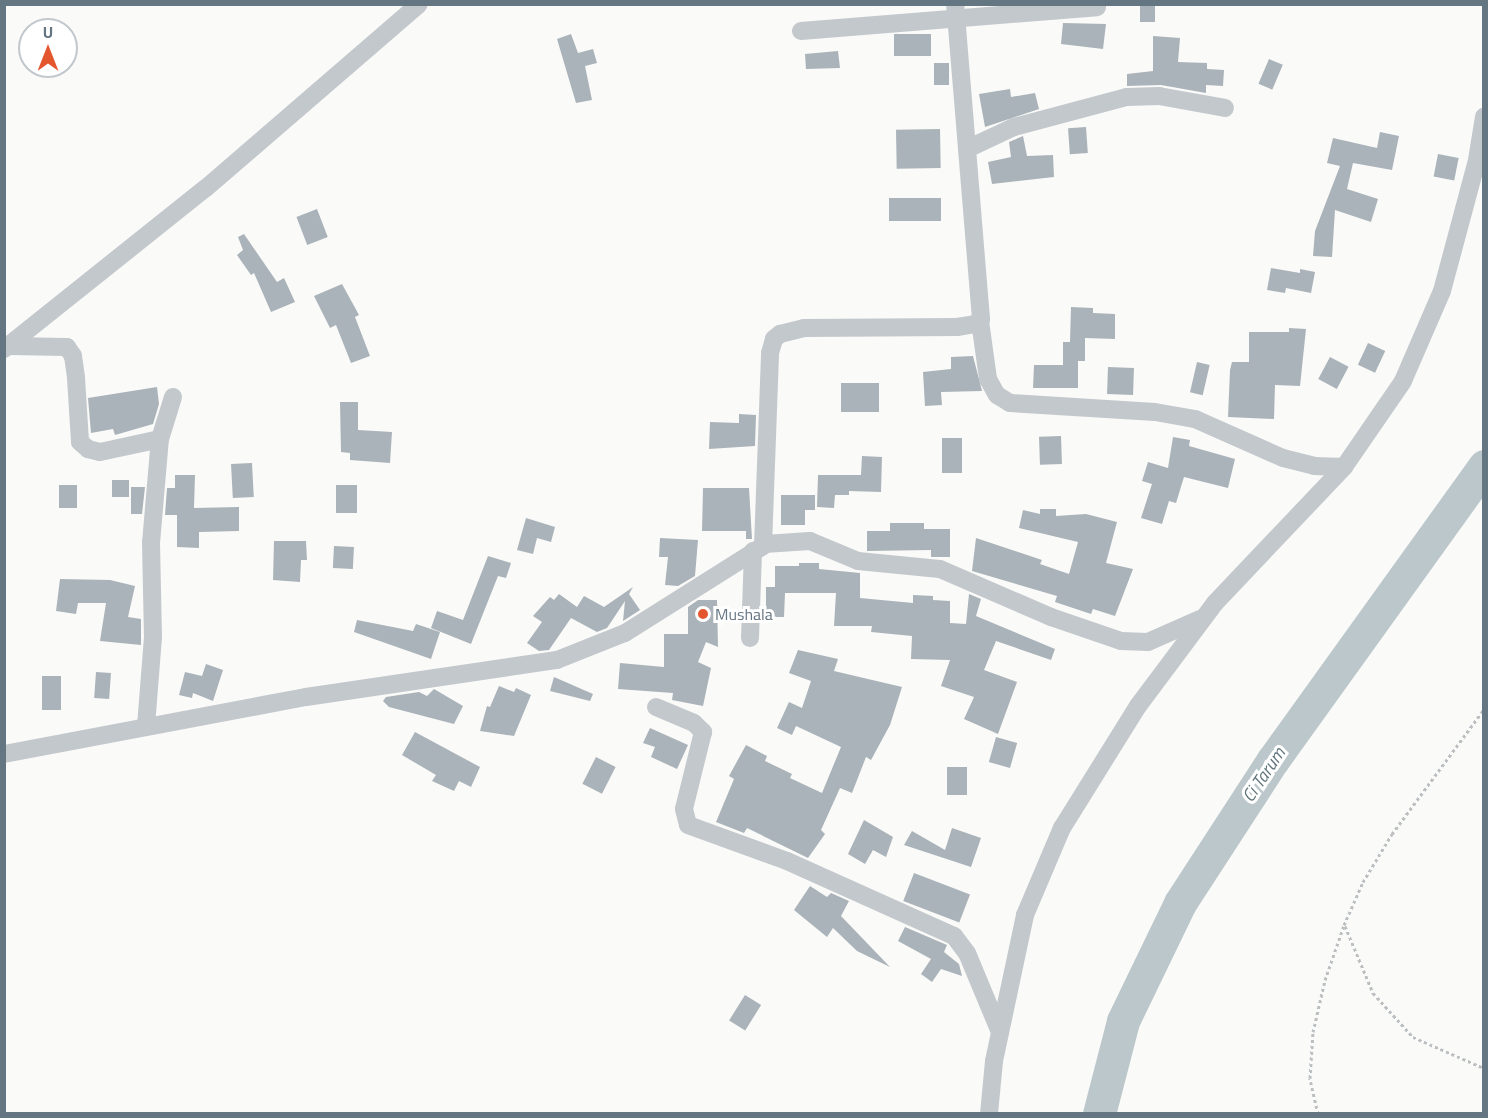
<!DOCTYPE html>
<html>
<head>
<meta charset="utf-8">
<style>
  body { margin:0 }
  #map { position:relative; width:1488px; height:1118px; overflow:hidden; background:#fafaf8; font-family:"Titillium Web",sans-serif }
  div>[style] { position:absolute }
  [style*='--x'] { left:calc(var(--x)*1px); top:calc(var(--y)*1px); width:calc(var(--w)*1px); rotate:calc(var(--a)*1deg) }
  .river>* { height:33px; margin:-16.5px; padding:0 16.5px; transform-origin:16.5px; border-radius:16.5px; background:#bbc7cb }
  .building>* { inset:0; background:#aab3b9; transform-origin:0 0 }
  .path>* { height:3px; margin-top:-1.5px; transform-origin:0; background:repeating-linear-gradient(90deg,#bbbfc2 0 3px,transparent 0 6px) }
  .minor>* { height:18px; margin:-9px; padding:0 9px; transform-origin:9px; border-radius:9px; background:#c3c8cc }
  .dots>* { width:16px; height:16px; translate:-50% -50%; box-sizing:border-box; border:3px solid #fff; border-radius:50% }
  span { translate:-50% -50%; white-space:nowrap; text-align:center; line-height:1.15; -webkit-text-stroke:6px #fff; paint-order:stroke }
  .poi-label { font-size:16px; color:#657683 }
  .left { translate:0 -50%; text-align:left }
  .water-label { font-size:18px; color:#60757c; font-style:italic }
  .frame { position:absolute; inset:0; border:6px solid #657683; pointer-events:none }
  .north { position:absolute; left:18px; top:18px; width:60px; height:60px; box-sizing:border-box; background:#fff; border:2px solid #c1c8cd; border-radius:50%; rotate:0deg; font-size:16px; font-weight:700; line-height:24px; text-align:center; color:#657683 }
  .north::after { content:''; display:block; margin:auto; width:21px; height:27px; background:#e4572e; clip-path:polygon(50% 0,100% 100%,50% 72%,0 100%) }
</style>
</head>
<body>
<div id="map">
  <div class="river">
    <div style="--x:1099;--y:1114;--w:96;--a:-75.5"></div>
    <div style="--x:1123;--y:1021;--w:131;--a:-64.2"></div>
    <div style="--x:1180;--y:903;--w:171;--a:-57"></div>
    <div style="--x:1273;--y:760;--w:362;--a:-54.3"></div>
  </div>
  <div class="building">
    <div style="left:1140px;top:4px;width:15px;height:18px"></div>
    <div style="clip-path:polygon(1063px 23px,1106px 24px,1103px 49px,1061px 44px)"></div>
    <div style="clip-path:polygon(571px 34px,578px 53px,593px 49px,597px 63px,585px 66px,592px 100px,576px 103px,557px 39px)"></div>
    <div style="left:931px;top:34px;width:22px;height:37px;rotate:90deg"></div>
    <div style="clip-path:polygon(1153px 36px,1180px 38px,1178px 62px,1207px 63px,1207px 69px,1224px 70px,1223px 86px,1206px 85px,1206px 93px,1161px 85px,1127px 86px,1127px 74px,1153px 71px)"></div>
    <div style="clip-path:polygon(838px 51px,840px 68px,806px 69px,805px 54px)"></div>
    <div style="left:1269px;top:59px;width:15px;height:27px;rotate:23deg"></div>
    <div style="left:934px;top:63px;width:15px;height:22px"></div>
    <div style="clip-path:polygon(1010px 89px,1011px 97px,1035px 93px,1039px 109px,985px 127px,979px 94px)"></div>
    <div style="left:1086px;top:127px;width:26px;height:18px;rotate:86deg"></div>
    <div style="left:940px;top:129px;width:39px;height:44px;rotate:89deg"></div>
    <div style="clip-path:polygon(1380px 132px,1399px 136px,1392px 170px,1353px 163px,1347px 189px,1378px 199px,1371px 222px,1335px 210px,1332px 257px,1313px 256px,1315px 231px,1340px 166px,1327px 163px,1333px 138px,1377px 148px)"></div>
    <div style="clip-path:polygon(1023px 136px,1027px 156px,1053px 155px,1054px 177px,992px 184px,988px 162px,1011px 157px,1009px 142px)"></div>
    <div style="left:1438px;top:154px;width:21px;height:23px;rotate:11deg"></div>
    <div style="left:889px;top:198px;width:52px;height:23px"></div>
    <div style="left:317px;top:209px;width:30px;height:22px;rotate:69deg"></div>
    <div style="clip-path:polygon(244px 234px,277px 282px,284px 278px,295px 302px,271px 312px,254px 273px,251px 275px,237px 255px,243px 250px,238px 237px)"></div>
    <div style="clip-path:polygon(1271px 268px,1300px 273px,1300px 269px,1315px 272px,1311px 293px,1286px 288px,1285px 293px,1267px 290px)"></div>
    <div style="clip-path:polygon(342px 284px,359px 315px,355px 317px,370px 356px,351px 363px,336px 325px,330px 328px,314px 296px)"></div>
    <div style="clip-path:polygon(1071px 307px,1093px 308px,1093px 313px,1115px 314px,1115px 339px,1085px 338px,1085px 361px,1078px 361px,1078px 388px,1033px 388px,1034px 365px,1063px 365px,1063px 342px,1070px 342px)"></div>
    <div style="clip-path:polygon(1289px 328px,1306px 329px,1300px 386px,1275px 385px,1274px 419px,1228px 417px,1230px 370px,1232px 362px,1249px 362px,1249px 332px,1289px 332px)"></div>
    <div style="left:1368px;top:343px;width:19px;height:24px;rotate:25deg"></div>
    <div style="clip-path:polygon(973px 356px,982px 391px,941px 392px,942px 405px,925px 406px,923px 372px,951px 369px,951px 357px)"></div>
    <div style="left:1330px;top:357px;width:21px;height:25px;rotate:28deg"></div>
    <div style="left:1197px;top:362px;width:13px;height:31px;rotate:13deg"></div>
    <div style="left:1108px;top:367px;width:26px;height:27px;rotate:2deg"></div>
    <div style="left:841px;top:383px;width:38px;height:29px"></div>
    <div style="clip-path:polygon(157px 387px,159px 404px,153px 424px,115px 435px,113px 429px,91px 433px,88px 398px)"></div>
    <div style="clip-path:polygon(340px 402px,358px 402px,358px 430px,392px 432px,390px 463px,350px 460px,350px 453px,341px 452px)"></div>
    <div style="clip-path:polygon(739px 414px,756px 415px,755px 446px,709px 449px,710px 422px,739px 423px)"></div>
    <div style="left:1061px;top:436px;width:28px;height:22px;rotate:88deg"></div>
    <div style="clip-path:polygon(1173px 437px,1190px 440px,1189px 446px,1235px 459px,1228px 488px,1184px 477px,1176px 503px,1169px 501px,1162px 524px,1141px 518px,1152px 484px,1142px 481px,1148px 462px,1168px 468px)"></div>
    <div style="left:942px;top:438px;width:20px;height:35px"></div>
    <div style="clip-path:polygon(862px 456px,882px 457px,881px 492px,849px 491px,849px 495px,835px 495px,834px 508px,817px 507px,818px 475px,861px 475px)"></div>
    <div style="left:252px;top:463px;width:34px;height:21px;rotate:87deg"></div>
    <div style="clip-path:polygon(175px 475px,195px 475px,194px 508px,239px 507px,239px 531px,199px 532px,199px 548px,177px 547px,177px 515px,165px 515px,167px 488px,175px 488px)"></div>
    <div style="left:129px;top:480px;width:17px;height:17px;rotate:90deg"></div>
    <div style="left:59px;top:485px;width:18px;height:23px"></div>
    <div style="left:336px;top:485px;width:21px;height:28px"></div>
    <div style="clip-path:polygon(131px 487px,145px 487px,142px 514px,131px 514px)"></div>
    <div style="clip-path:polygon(703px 488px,749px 488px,752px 539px,746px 539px,746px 531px,702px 531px)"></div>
    <div style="clip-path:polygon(781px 495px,815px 495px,815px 510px,805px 510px,805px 525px,781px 525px)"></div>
    <div style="clip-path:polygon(1040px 509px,1056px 509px,1056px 516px,1086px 514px,1117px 522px,1106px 563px,1133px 569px,1115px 616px,1093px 609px,1091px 614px,1055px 602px,1057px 596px,972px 571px,976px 538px,1042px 560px,1040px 564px,1069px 574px,1078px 542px,1019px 528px,1023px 510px,1040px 514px)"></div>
    <div style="clip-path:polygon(526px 518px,555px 527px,551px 542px,537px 538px,533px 554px,517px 550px)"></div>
    <div style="clip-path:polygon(890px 523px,924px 523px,924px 529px,950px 529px,950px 557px,931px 557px,931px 550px,867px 551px,867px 531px,890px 531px)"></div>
    <div style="clip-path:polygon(660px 538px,698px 540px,695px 576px,678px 586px,665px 585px,668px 557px,659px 557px)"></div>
    <div style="clip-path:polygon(274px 541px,306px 541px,307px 560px,301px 560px,300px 582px,273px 580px)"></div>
    <div style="left:334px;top:546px;width:20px;height:22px;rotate:3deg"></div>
    <div style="clip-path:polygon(488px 556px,511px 563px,506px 578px,498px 576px,471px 644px,431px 628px,437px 611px,463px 620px)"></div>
    <div style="clip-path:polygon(799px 563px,819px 563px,819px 569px,860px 573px,860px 598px,913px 603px,913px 595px,933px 596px,933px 600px,950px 601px,950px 623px,966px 624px,969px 594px,981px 599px,976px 616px,1055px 649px,1051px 660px,996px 641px,984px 670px,1017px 682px,998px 734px,964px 719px,974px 697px,941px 686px,950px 660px,911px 659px,912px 636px,871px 632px,872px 626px,834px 626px,836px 593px,785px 593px,784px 617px,766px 617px,766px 587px,775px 587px,775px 566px,799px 566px)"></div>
    <div style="clip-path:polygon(60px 579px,110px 580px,135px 586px,128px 617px,141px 619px,141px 645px,100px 641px,106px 603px,78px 603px,76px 614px,56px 611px)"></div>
    <div style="clip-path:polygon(633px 587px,629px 594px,640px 610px,623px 621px,625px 601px,607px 628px,597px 632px,571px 618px,549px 650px,539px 651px,527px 643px,542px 622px,533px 616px,550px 597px,554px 600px,559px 594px,577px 607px,584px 596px,604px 607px)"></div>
    <div style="clip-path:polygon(698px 600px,717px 600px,718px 647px,706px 642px,698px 662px,711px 668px,703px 706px,672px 700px,673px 693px,618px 689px,620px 663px,664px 667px,664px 634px,688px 634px,688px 607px)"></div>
    <div style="clip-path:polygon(357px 620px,413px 631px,416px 624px,440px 632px,431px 659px,354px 632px)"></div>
    <div style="clip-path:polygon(798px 650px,838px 659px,834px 671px,902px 687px,890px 725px,871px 760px,866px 757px,852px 793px,840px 788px,821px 830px,825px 834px,808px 858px,747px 828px,744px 833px,716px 822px,734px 779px,729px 776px,746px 745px,767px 756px,765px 761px,792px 774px,790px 778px,822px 793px,841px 747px,796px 726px,792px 735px,777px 728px,789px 702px,802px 708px,811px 681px,789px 673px)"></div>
    <div style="clip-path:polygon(206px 664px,223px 670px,213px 701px,193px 693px,192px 698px,179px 695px,185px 672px,202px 676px)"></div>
    <div style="left:96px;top:672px;width:15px;height:26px;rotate:4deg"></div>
    <div style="left:42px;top:676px;width:19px;height:34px"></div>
    <div style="clip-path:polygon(554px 677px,593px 694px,590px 701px,550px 691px)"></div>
    <div style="clip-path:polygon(499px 686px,514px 692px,516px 688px,531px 695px,514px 736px,480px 731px,487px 706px,490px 707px)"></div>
    <div style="clip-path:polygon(434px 689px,463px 706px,454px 724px,389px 707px,383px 701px,386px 697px,419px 692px,427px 696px)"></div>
    <div style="clip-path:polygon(650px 728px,688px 745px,677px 769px,651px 757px,655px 747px,643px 743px)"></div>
    <div style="clip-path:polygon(415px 732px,480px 767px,471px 787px,459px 781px,454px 791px,432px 781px,436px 775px,402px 755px)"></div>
    <div style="left:996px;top:737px;width:22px;height:26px;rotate:16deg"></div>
    <div style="left:596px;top:757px;width:22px;height:30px;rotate:27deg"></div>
    <div style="left:947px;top:767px;width:20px;height:28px"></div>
    <div style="clip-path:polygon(864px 820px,893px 837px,886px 857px,873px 850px,865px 864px,848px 854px)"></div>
    <div style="clip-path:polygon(952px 828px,981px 838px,971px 867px,904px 845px,912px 831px,945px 850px)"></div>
    <div style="left:914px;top:873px;width:60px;height:30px;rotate:21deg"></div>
    <div style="clip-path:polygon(810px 886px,827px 897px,831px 893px,849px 901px,841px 916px,890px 967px,857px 951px,833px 928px,827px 937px,794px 910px)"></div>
    <div style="clip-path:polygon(905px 927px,947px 945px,944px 952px,959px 964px,962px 976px,941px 969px,932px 982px,921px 974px,931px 959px,898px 941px)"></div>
    <div style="left:745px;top:995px;width:19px;height:30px;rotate:32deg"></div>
  </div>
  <div class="path">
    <div style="--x:1345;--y:926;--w:73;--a:67.3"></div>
    <div style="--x:1373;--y:993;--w:59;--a:47.7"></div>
    <div style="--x:1413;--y:1037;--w:77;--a:23.6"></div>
    <div style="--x:1318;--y:1114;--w:37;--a:-103"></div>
    <div style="--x:1310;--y:1078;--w:46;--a:-86.3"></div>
    <div style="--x:1313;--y:1032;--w:53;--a:-77"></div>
    <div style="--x:1325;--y:980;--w:58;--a:-70.9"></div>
    <div style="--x:1344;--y:925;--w:47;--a:-66.2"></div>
    <div style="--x:1363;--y:882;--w:56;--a:-58.9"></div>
    <div style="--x:1392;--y:834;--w:155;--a:-53.6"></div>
  </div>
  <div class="minor">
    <div style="--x:801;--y:31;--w:297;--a:-4.6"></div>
    <div style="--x:967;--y:149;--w:52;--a:-25.1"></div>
    <div style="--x:1014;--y:127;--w:117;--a:-14.9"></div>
    <div style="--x:1127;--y:97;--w:32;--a:-2"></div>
    <div style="--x:1159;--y:96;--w:67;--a:10.3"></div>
    <div style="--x:980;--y:321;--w:59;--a:82.1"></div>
    <div style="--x:988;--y:379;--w:18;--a:61"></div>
    <div style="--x:997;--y:395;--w:15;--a:32"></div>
    <div style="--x:1010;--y:403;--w:145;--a:3.6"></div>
    <div style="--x:1155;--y:412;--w:41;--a:9.9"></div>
    <div style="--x:1195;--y:419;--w:96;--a:23.9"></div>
    <div style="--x:1283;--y:458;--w:32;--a:14"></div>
    <div style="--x:1314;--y:466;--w:30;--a:2"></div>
    <div style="--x:9;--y:346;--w:58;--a:1"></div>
    <div style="--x:67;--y:347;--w:11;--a:56"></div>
    <div style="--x:73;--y:356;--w:22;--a:82"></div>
    <div style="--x:76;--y:378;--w:64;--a:86.4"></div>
    <div style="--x:80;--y:442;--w:11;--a:41"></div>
    <div style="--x:88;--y:449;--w:12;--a:14"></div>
    <div style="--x:100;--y:452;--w:61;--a:-12.2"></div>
    <div style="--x:4;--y:349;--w:258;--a:-38.6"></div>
    <div style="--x:206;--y:188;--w:281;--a:-40.8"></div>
    <div style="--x:764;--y:544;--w:46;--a:-3.7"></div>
    <div style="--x:810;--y:541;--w:52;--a:22.6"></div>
    <div style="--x:858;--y:561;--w:82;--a:5.6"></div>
    <div style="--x:940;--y:569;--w:121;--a:23.4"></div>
    <div style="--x:1051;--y:617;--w:74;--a:18.9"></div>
    <div style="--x:1121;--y:641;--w:27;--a:2"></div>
    <div style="--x:1148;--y:642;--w:57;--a:-23.9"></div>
    <div style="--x:750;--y:638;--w:87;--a:-88"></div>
    <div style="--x:656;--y:707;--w:41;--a:22.8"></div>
    <div style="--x:694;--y:723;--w:13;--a:45"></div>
    <div style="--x:703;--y:732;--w:79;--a:103.9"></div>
    <div style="--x:684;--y:809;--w:16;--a:76"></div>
    <div style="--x:688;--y:825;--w:105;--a:20"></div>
    <div style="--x:787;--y:861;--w:183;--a:24.2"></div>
    <div style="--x:954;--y:936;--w:21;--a:53"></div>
    <div style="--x:967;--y:953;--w:83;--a:67.4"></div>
    <div style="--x:146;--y:726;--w:88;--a:-85.5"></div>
    <div style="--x:153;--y:638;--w:95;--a:-91.2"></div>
    <div style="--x:151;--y:543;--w:104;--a:-85.1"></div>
    <div style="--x:160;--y:439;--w:44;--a:-72.8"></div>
    <div style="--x:4;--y:754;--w:307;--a:-10.7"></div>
    <div style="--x:306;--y:697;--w:254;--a:-8.4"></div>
    <div style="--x:557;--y:660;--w:73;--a:-21.7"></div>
    <div style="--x:625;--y:633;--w:163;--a:-32.2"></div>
    <div style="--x:763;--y:546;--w:193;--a:-87.9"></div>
    <div style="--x:770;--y:353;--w:15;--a:-74"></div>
    <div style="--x:774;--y:339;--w:8;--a:-40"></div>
    <div style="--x:780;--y:334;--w:25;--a:-14"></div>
    <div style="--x:804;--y:328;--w:153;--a:-0.4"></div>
    <div style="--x:957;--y:327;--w:18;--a:-9"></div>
    <div style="--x:975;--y:324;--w:8;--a:-40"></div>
    <div style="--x:981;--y:319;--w:316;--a:-94.7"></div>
    <div style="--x:989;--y:1114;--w:53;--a:-84.6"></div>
    <div style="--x:994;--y:1061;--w:149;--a:-78"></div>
    <div style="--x:1025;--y:915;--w:95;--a:-67"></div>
    <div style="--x:1062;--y:828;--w:144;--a:-58.1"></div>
    <div style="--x:1138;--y:706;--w:129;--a:-53.2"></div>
    <div style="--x:1215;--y:603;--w:187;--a:-46.5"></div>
    <div style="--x:1344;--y:467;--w:104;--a:-55.5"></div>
    <div style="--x:1403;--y:381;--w:98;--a:-66.6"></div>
    <div style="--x:1442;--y:291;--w:136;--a:-75"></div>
    <div style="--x:1477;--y:160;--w:44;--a:-80.8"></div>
  </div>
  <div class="dots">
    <div style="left:703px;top:614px;background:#e4572e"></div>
  </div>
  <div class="poi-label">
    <span class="left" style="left:715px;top:614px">Mushala</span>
  </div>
  <div class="water-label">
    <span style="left:1264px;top:775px;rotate:-56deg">Ci Tarum</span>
  </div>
  <div class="frame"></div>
  <div class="north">U</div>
</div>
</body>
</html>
